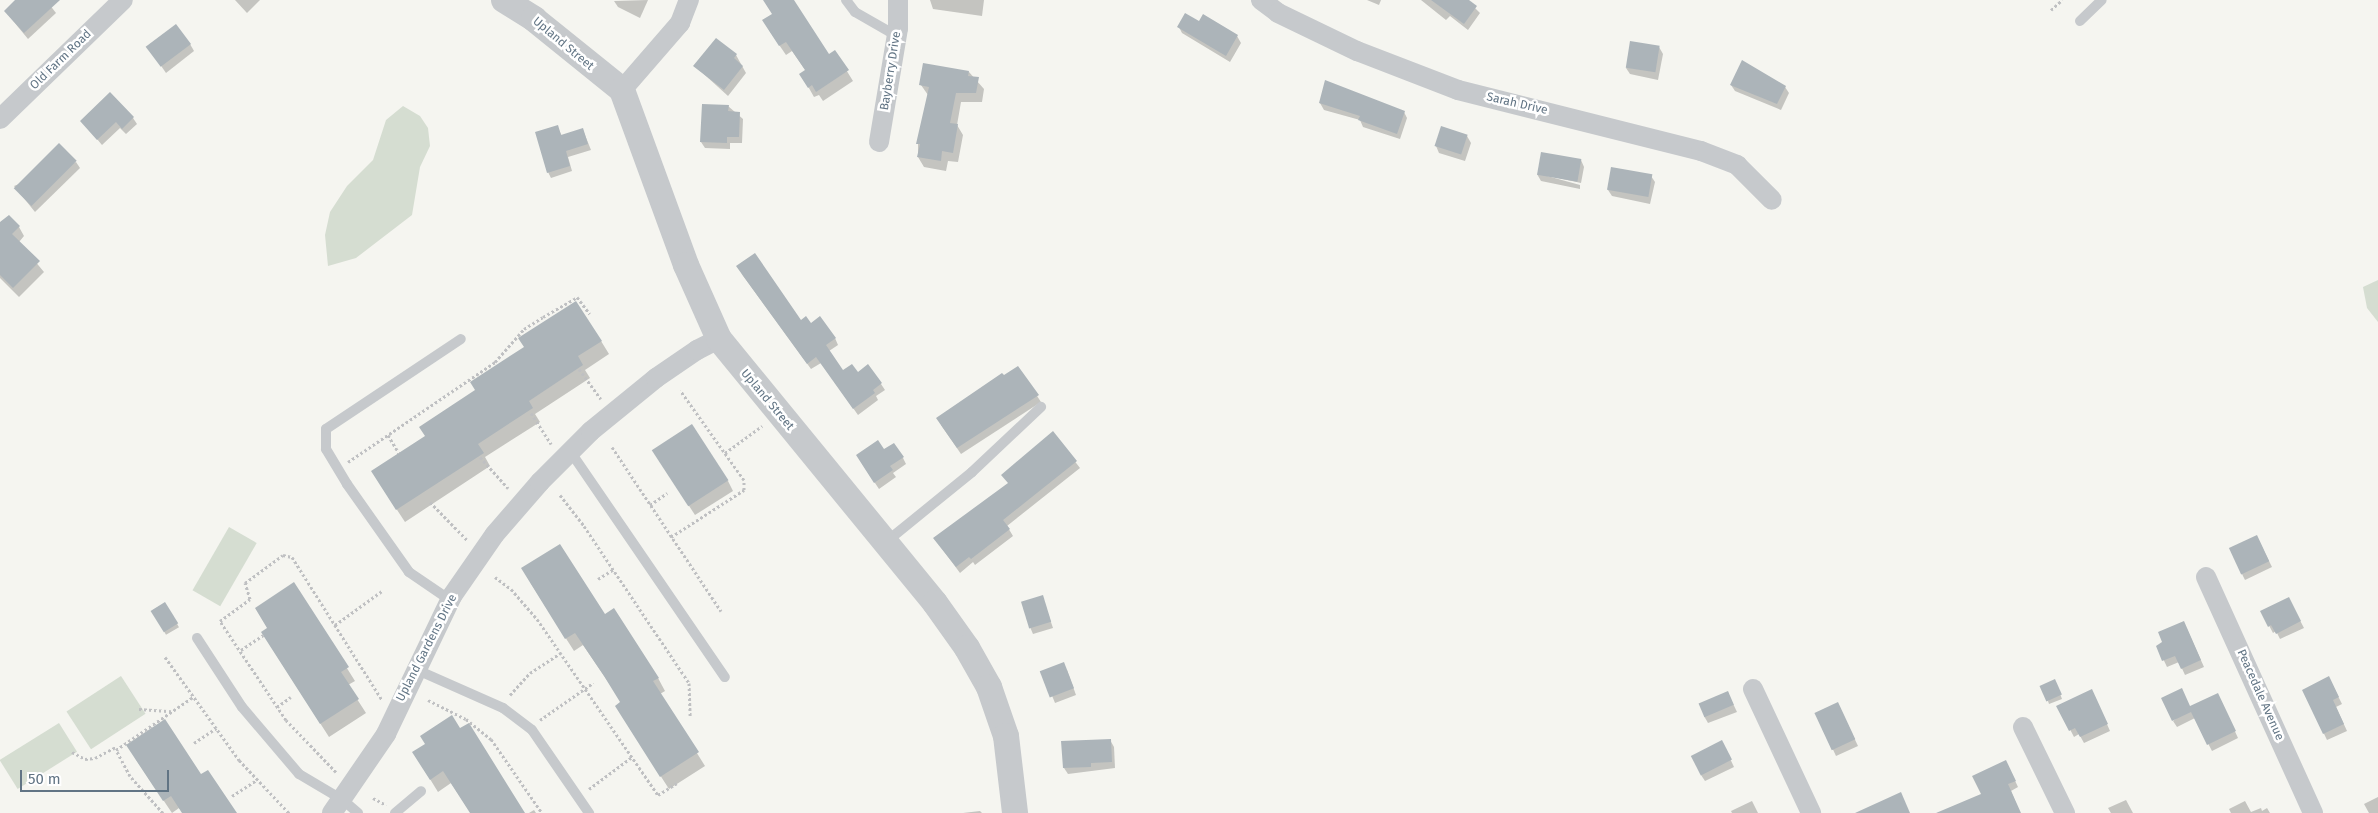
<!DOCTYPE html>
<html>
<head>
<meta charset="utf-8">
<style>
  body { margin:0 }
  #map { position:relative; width:2378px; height:813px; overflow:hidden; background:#f5f5f0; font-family:"Fira Sans",sans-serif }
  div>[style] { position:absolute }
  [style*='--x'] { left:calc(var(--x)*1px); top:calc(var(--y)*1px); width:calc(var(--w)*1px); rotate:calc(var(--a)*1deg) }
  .green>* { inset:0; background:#d5ddd1; transform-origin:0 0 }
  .shadow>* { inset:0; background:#0003; transform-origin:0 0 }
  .building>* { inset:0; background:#acb4b9; transform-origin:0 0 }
  .path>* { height:3px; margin-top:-1.5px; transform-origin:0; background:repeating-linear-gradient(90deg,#bfc0c2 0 2.5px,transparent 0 5px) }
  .service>* { height:10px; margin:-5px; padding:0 5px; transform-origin:5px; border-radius:5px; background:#c6c9cc }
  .minor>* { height:20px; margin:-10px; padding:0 10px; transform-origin:10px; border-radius:10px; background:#c6c9cc }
  .tertiary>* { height:26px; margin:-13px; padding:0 13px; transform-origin:13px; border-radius:13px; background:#c6c9cc }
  span { translate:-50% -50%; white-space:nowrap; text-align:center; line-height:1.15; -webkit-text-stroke:5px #fff; paint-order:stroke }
  .street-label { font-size:12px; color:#617484 }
  .scale { position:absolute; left:20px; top:770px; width:149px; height:22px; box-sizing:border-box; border:2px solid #617484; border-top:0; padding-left:6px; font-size:15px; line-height:18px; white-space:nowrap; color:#617484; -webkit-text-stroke:4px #fff; paint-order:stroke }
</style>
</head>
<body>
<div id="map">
  <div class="green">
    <div style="clip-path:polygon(403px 106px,420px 116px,428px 128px,430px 146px,420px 167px,412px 215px,356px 258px,328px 266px,325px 235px,330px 212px,347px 186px,373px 160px,386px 120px)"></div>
    <div style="clip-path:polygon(2378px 280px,2378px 322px,2367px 308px,2363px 287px)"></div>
    <div style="left:229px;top:527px;width:32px;height:73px;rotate:30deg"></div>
    <div style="left:121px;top:676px;width:45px;height:65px;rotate:57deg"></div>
    <div style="left:59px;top:723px;width:34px;height:70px;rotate:58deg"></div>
  </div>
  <div class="shadow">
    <div style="clip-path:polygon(17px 0,46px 0,56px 13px,28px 39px,5px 11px)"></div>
    <div style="clip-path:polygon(235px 0,260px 0,247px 13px)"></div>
    <div style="clip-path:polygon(648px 0,640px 18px,618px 7px,614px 1px)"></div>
    <div style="clip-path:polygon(764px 0,787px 0,829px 56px,835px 52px,853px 81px,823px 101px,819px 95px,814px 97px,801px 74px,806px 71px,792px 51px,786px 55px,769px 30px,773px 14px)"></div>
    <div style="clip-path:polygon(930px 0,984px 0,982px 16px,933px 9px)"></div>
    <div style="clip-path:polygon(1367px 0,1381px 0,1379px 5px)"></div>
    <div style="clip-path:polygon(1421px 0,1467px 0,1480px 13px,1468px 30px,1450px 16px,1446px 20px)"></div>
    <div style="clip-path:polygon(1204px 16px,1237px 36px,1241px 43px,1230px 62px,1182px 33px,1179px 27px,1200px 23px)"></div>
    <div style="clip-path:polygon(190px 44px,194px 51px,166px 73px,148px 47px)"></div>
    <div style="clip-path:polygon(1659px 47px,1663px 54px,1658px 80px,1630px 74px,1626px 68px)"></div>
    <div style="clip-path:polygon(736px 55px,746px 73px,728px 96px,695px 66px)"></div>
    <div style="clip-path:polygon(969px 72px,984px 89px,982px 102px,961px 102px,957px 125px,963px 135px,958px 162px,948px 161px,946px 171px,924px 167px,918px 157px,918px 144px,928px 95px,921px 85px)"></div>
    <div style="clip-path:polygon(1326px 82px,1404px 112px,1407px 118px,1400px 139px,1363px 127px,1360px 120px,1324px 110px,1320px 103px)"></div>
    <div style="clip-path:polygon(1731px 85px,1785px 87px,1789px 93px,1781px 110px,1735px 91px)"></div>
    <div style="clip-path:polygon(728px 106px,743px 119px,742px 143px,730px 143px,730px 149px,705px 148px,701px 142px)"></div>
    <div style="clip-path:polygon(133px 118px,137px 124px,126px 134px,120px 128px,102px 145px,82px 121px)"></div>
    <div style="clip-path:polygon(557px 126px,562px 136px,583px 130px,591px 150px,568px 157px,572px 171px,551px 178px,548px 172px)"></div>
    <div style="clip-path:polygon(1467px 136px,1471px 143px,1465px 161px,1439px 153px,1436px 146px)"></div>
    <div style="clip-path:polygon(1581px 160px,1584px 167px,1581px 183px,1540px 174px,1580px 185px,1580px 189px,1541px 181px,1537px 174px)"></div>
    <div style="clip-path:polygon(76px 162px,80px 168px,35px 212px,14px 186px)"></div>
    <div style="clip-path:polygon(1651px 176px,1655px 182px,1650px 204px,1612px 196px,1608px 190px)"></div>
    <div style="clip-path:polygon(0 225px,19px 227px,24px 236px,19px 242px,44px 272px,19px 297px,0 278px)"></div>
    <div style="clip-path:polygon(741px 273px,800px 322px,835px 338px,838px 345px,829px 351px,843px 372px,858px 373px,881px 384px,885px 390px,876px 396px,878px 400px,858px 415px,821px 363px,811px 369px)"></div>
    <div style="clip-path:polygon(601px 341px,609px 354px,585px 370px,590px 378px,535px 414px,540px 422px,485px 457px,490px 466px,405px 522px,380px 484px,476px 391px)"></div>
    <div style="clip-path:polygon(1018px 367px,1041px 402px,961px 454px,941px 425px)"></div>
    <div style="clip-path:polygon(1053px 433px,1080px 468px,1007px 526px,1013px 536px,975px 565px,973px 562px,960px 573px,934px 538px,1009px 484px)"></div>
    <div style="clip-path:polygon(884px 451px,903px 458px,906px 464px,893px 473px,896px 477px,879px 489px,861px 462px)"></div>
    <div style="clip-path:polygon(659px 460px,728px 481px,733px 491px,695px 515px)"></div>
    <div style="clip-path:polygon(2260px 543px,2272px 567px,2245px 580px,2242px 574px)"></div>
    <div style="clip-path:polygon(530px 582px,605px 616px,658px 678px,665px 691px,660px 694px,705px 766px,669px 789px,624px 719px,622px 703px,613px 689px,583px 645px,574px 651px)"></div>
    <div style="clip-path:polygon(294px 584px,355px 681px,348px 685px,366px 713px,329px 737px,270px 645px,268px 628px)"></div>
    <div style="clip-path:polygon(1042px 596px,1053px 628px,1033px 634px,1030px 627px)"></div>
    <div style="left:165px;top:603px;width:28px;height:15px;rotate:60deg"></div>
    <div style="clip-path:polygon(2292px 605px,2304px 628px,2280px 639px,2276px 631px,2273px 633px,2262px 612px)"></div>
    <div style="clip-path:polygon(2187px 629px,2204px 667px,2185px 675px,2179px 662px,2167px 667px,2157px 646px)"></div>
    <div style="clip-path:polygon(1067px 670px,1076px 695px,1055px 703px,1042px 671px)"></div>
    <div style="clip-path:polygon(2056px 683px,2062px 699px,2049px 704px,2048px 701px)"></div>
    <div style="clip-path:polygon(2332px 684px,2342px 704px,2336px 707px,2347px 731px,2327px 740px,2303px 690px)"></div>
    <div style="clip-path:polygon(1728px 693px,1737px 712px,1708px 723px,1704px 716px)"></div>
    <div style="clip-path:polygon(2095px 697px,2110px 731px,2084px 743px,2079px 734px,2074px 737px,2058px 706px)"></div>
    <div style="clip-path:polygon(2221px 701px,2238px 738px,2212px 751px,2195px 718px,2177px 727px,2173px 721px,2190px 708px)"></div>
    <div style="clip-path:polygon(1841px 710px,1858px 746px,1836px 756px,1816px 713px)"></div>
    <div style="clip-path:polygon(1110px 740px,1114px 747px,1115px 768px,1068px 774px,1064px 768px,1063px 743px)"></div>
    <div style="clip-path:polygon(1725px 748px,1734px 767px,1705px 781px,1701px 775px)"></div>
    <div style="clip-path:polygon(414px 753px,523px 813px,471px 813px,451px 783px,438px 792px)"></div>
    <div style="clip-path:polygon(135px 758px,201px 776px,236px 813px,183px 813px,179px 808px,172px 813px)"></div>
    <div style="clip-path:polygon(2009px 768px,2018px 787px,2011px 791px,2020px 813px,1994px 813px)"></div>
    <div style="clip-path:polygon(2378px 797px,2378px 813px,2369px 813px,2364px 804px)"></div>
    <div style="clip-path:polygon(2126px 800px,2133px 813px,2111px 813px,2108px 808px)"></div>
    <div style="clip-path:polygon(1752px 801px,1758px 813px,1732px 813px,1731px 811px)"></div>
    <div style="clip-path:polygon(2245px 801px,2251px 812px,2261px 808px,2262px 811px,2267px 808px,2270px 813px,2231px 813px,2229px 809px)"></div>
    <div style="clip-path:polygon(534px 810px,536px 813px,529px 813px)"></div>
    <div style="clip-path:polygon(980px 811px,982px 813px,963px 813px)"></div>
  </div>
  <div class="building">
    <div style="clip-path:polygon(15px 0,60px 0,24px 33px,4px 11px)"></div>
    <div style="clip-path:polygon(763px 0,794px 0,829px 54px,835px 50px,849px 70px,816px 92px,812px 85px,808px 88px,799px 74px,805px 70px,786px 42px,779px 46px,762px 20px,772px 14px)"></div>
    <div style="clip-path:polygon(1431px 0,1469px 0,1477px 6px,1464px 24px)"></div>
    <div style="clip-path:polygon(1185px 13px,1199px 21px,1203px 14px,1238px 35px,1226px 56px,1177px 27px)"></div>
    <div style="left:176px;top:24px;width:25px;height:38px;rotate:53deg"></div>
    <div style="clip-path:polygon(716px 38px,737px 54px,734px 58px,743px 66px,724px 90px,693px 66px)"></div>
    <div style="left:1630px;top:41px;width:30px;height:27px;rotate:9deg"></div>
    <div style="clip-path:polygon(1742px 60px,1786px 86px,1777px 104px,1730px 85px)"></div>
    <div style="clip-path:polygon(923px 63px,969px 71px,968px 76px,979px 77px,976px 93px,956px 93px,950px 123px,958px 124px,953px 153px,942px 151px,941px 161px,917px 157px,920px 144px,916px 144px,929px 87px,919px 85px)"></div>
    <div style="clip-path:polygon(1325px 80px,1405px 111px,1397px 134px,1358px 120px,1360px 116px,1319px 103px)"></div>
    <div style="clip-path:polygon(110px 92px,134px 117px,122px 129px,116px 122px,97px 140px,80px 121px)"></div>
    <div style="clip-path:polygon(702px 104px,729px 105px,728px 111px,740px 112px,739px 137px,727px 137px,727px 143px,700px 142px)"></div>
    <div style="clip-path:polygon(558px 125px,561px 135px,583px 128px,588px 144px,566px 151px,570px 166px,547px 173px,535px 132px)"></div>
    <div style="left:1441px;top:126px;width:28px;height:21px;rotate:18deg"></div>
    <div style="left:59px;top:143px;width:25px;height:64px;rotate:45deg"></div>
    <div style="left:1541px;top:152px;width:41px;height:23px;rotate:10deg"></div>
    <div style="left:1611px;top:167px;width:42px;height:23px;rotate:10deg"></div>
    <div style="clip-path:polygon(9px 215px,20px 226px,12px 234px,40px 261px,13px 288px,0 275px,0 222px)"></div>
    <div style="clip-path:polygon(755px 253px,801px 320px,806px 316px,811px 323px,820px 316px,836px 338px,826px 345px,843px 370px,852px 364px,858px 372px,868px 364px,882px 383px,873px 390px,875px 393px,853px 409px,816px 357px,807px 364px,736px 266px)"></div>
    <div style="clip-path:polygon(576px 301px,602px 341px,578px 356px,583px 365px,529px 401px,533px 408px,478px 444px,484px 453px,396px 510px,371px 471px,425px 436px,419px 427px,475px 390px,470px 382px,524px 347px,518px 338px)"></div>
    <div style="clip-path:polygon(1018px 366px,1039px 395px,957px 448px,936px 418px,1002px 373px,1004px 375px)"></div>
    <div style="left:692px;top:424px;width:67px;height:48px;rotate:57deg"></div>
    <div style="clip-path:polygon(1053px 431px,1077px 461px,1003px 520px,1010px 529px,971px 559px,969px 557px,956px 567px,933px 538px,1008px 483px,1001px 475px)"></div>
    <div style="clip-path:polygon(878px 440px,884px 449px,894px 443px,904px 457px,890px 466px,893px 470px,874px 483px,856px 455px)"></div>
    <div style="left:2257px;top:535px;width:29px;height:31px;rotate:65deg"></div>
    <div style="clip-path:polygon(560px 544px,605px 614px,614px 608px,659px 678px,653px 681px,699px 752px,660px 777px,615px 706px,620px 702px,604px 676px,575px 633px,565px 639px,521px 568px)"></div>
    <div style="clip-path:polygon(294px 582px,349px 667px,341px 672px,359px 699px,320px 724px,261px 632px,267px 628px,255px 608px)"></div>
    <div style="left:1043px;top:595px;width:28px;height:23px;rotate:73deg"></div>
    <div style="clip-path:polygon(2289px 597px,2301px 621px,2276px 634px,2271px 625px,2268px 627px,2260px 611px)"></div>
    <div style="left:165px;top:602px;width:25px;height:17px;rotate:58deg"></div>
    <div style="clip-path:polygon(2184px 621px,2201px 660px,2181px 669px,2175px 656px,2162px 661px,2156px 646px,2162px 642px,2158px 632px)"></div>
    <div style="left:1064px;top:662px;width:28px;height:26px;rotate:69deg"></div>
    <div style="clip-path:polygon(2329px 676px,2339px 697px,2333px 700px,2344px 724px,2323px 734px,2302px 690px)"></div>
    <div style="left:2055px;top:679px;width:17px;height:17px;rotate:66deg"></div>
    <div style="clip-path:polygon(2182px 688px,2190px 706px,2218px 693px,2236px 731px,2207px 745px,2191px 712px,2172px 721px,2161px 698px)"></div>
    <div style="clip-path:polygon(2092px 689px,2108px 724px,2080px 737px,2075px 728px,2069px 731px,2056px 706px)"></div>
    <div style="left:1728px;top:691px;width:15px;height:32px;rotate:67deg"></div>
    <div style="left:1838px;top:702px;width:41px;height:26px;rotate:65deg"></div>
    <div style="clip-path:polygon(452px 715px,460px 728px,469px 723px,525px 813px,470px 813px,443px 771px,430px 780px,412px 752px,425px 744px,420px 736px)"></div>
    <div style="clip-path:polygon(165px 719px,201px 774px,208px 770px,237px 813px,182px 813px,171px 796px,163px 801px,126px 745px)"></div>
    <div style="clip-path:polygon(1111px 739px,1112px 762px,1091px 763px,1091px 767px,1063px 768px,1061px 741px)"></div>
    <div style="left:1722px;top:740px;width:22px;height:35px;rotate:63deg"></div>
    <div style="clip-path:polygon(2006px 760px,2016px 781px,2008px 784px,2021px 813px,1936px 813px,1981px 794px,1972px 776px)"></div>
    <div style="clip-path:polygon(1901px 792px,1910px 813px,1855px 813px)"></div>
  </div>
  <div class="path">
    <div style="--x:2051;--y:10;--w:15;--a:-42"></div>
    <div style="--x:579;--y:369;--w:37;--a:54"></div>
    <div style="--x:531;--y:413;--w:37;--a:57"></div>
    <div style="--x:388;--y:435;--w:21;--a:59"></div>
    <div style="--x:612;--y:447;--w:197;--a:56.4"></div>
    <div style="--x:725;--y:453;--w:46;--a:-36.1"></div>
    <div style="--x:480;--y:457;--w:42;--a:47.9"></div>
    <div style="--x:348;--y:462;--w:178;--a:-34.2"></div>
    <div style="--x:495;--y:362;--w:44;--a:-48.7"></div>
    <div style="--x:524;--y:329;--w:22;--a:-32"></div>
    <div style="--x:543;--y:317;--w:39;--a:-30"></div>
    <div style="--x:577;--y:297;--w:21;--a:53"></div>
    <div style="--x:560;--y:495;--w:39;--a:52"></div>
    <div style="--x:584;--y:526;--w:189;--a:56.2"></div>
    <div style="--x:689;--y:683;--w:33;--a:88"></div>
    <div style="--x:430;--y:502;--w:54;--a:45.7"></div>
    <div style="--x:650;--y:505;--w:21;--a:-35"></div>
    <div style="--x:671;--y:537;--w:87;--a:-32.8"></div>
    <div style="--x:744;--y:490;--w:10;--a:-90"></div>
    <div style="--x:744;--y:480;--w:110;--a:-125.4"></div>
    <div style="--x:495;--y:577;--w:20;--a:37"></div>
    <div style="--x:511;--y:589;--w:40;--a:49"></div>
    <div style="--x:537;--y:619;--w:214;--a:55.5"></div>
    <div style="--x:658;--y:795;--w:22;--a:-32"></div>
    <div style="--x:598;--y:579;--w:19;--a:-32"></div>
    <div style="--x:335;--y:625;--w:58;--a:-35.9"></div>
    <div style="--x:241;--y:650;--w:27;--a:-34"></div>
    <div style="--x:165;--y:657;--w:127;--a:54.3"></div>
    <div style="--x:239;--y:760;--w:73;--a:46.7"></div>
    <div style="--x:510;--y:695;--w:30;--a:-48"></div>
    <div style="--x:530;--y:673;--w:37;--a:-33"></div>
    <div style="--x:428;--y:700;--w:42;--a:26.6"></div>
    <div style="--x:466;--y:719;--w:32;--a:39"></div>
    <div style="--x:491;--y:739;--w:90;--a:55.4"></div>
    <div style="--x:277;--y:707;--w:17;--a:-36"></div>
    <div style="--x:139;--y:709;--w:32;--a:4"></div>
    <div style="--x:540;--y:720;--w:65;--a:-34.9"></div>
    <div style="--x:194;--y:743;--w:27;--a:-34"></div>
    <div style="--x:72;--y:752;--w:15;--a:28"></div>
    <div style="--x:85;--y:759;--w:10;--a:-6"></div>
    <div style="--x:95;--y:758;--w:24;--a:-28"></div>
    <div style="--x:336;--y:772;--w:72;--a:-133.9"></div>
    <div style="--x:286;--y:720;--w:119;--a:-123.7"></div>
    <div style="--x:220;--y:621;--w:37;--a:-36"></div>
    <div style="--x:250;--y:599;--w:17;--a:-107"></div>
    <div style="--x:245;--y:583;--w:47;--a:-36.4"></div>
    <div style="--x:283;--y:555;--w:9;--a:13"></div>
    <div style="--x:292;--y:557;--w:169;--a:57.8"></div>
    <div style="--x:589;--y:789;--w:54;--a:-36.7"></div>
    <div style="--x:232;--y:796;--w:30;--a:-33"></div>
    <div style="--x:373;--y:798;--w:15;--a:28"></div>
    <div style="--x:163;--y:813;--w:50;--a:-131.7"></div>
    <div style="--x:130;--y:776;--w:30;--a:-118"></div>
    <div style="--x:116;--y:750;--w:93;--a:-34.5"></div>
  </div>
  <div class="service">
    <div style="--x:846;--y:0;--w:15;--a:53"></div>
    <div style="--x:855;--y:12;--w:48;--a:29.7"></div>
    <div style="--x:2080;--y:21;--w:30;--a:-44"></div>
    <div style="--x:570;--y:451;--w:274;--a:55.6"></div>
    <div style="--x:886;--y:542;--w:111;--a:-39.1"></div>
    <div style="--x:972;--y:472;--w:95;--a:-43.3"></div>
    <div style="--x:450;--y:600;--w:50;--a:-145.7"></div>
    <div style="--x:409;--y:572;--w:108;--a:-125.2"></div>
    <div style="--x:347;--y:484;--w:41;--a:-121"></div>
    <div style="--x:326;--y:449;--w:20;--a:-90"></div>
    <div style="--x:326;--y:429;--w:162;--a:-33.7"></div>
    <div style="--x:197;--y:638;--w:82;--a:56.9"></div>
    <div style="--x:242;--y:707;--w:88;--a:49.6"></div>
    <div style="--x:299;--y:774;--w:51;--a:30.6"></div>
    <div style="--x:343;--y:800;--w:20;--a:41"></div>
    <div style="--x:415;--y:669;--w:96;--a:23.9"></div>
    <div style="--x:503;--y:708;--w:36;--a:37"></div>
    <div style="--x:532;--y:730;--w:101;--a:55.5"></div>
    <div style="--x:395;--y:813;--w:34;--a:-40"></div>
  </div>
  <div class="minor">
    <div style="--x:1261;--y:0;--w:21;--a:37"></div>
    <div style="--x:1278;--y:13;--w:88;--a:25.7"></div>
    <div style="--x:1357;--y:51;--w:108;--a:21.1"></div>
    <div style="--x:1458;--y:90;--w:251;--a:14.1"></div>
    <div style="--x:1701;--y:151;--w:39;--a:21"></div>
    <div style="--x:1737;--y:165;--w:49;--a:45"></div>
    <div style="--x:622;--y:90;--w:89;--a:-49.1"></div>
    <div style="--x:680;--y:23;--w:25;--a:-69"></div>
    <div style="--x:0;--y:119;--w:171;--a:-44.1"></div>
    <div style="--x:879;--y:142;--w:116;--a:-80.5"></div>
    <div style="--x:898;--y:28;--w:28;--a:-90"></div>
    <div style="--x:2206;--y:577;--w:259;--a:65.6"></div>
    <div style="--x:1753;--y:689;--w:137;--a:64.9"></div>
    <div style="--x:2023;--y:727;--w:96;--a:64"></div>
    <div style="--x:332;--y:813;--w:96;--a:-55.6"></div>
    <div style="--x:386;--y:734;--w:153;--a:-64.4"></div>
    <div style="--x:452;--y:596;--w:75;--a:-55.3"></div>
    <div style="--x:495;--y:534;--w:69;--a:-49.1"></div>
    <div style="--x:540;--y:482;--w:72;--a:-45"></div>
    <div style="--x:591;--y:431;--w:84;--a:-39.2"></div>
    <div style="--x:656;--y:378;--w:50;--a:-34.3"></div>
    <div style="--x:697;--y:350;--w:25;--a:-27"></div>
  </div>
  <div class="tertiary">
    <div style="--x:504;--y:0;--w:36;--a:32"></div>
    <div style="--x:534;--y:19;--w:113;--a:38.9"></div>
    <div style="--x:622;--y:90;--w:186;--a:69.9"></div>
    <div style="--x:686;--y:265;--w:81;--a:66"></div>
    <div style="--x:719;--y:339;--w:341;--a:50.7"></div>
    <div style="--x:935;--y:603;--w:55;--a:54.6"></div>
    <div style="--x:967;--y:648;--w:45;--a:60.6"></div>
    <div style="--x:989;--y:687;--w:52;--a:70.9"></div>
    <div style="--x:1006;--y:736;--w:78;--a:83.3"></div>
  </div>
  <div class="street-label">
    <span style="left:563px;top:44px;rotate:40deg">Upland Street</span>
    <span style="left:61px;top:60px;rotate:-44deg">Old Farm Road</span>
    <span style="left:891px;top:71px;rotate:-81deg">Bayberry Drive</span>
    <span style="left:1517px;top:104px;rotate:13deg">Sarah Drive</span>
    <span style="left:767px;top:400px;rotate:50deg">Upland Street</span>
    <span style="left:427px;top:648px;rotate:-63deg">Upland Gardens Drive</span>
    <span style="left:2260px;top:695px;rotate:66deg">Peacedale Avenue</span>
  </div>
  <div class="scale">50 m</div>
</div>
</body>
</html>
